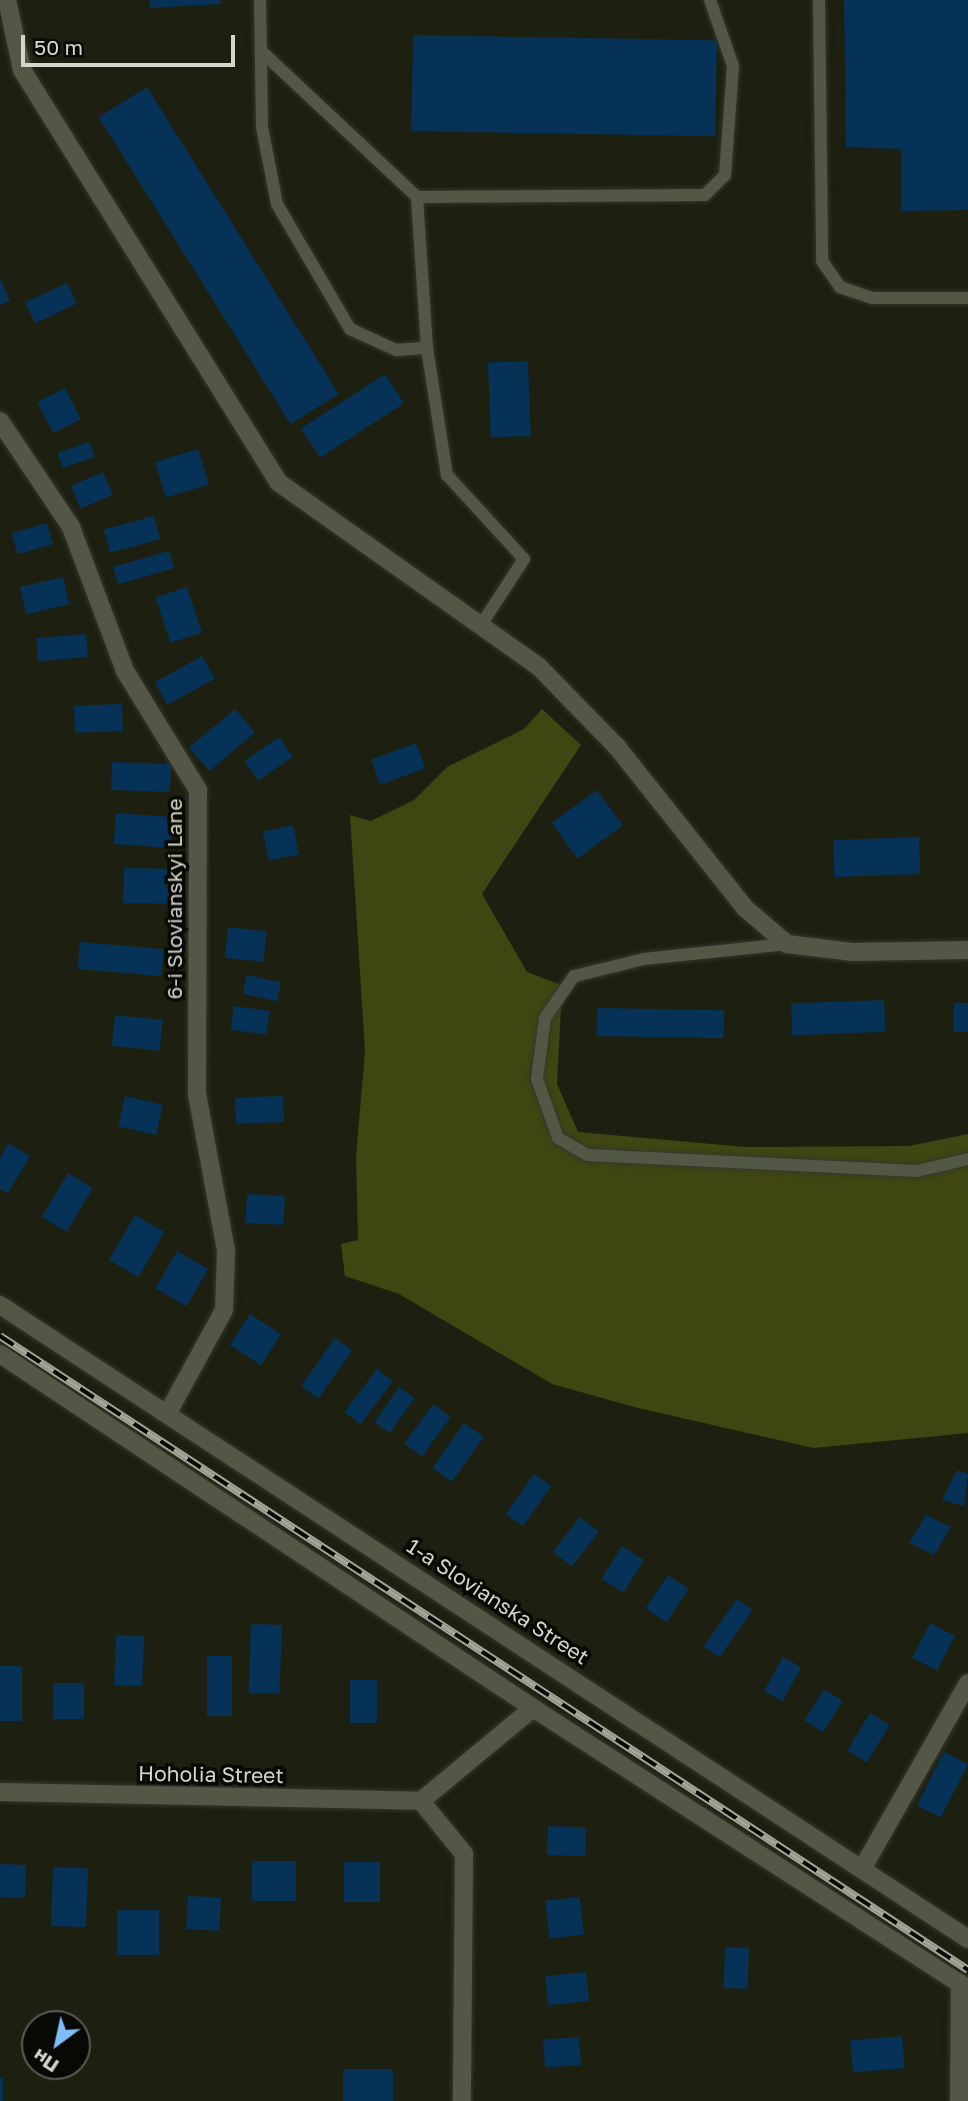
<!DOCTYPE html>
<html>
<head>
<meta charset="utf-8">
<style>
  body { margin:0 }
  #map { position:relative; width:968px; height:2101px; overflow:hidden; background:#1d2010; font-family:"Golos Text",sans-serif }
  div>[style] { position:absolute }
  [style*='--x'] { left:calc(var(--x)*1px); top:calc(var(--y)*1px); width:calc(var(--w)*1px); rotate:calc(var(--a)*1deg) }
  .green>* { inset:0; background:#3f4611 }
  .building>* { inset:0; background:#053256; transform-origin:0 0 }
  .roads { filter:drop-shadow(0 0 2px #35372e) drop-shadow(0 0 2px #35372e) }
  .lane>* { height:12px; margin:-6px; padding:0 6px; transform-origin:6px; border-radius:6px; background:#535745 }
  .street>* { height:18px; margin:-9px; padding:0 9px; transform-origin:9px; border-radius:9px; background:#535745 }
  .rail>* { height:8px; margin-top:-4px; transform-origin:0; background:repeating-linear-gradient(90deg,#080904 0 16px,#a3a599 0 32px); box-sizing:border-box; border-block:2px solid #a3a599 }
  span { translate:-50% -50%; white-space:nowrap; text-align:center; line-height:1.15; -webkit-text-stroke:7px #080904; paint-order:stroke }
  .street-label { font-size:21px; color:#d4d6cc }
  .north { position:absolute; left:21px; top:2010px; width:70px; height:70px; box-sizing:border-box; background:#080904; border:2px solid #5a5b54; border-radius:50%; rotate:213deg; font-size:19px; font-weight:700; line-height:28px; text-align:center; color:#d4d6cc }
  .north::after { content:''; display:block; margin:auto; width:24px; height:32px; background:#7ebdf9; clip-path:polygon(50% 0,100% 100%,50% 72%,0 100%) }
  .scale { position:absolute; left:21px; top:35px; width:214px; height:32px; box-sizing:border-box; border:4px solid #d4d6cc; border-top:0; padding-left:9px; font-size:21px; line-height:24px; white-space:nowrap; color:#d4d6cc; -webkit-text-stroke:5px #080904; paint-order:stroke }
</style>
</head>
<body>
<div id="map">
  <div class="green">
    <div style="clip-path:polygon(542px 709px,581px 745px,482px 894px,527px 972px,569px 988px,561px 1008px,557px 1084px,578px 1132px,745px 1147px,909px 1146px,968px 1134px,968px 1433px,814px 1448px,638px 1408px,552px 1384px,399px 1294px,345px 1276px,341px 1244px,358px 1240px,356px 1157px,365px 1051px,350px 815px,371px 821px,414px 800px,447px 767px,524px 729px)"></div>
  </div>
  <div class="building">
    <div style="clip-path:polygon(149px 0,220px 0,221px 4px,150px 8px)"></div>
    <div style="clip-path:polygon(844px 0,968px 0,968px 210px,901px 211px,901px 149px,846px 147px)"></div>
    <div style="left:413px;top:35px;width:304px;height:96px;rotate:1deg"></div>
    <div style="left:147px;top:87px;width:362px;height:57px;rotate:58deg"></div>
    <div style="clip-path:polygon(0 278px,10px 301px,0 305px)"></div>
    <div style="left:67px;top:283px;width:23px;height:46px;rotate:65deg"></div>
    <div style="left:528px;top:361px;width:75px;height:40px;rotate:88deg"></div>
    <div style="left:385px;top:374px;width:35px;height:100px;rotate:57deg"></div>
    <div style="left:65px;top:388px;width:35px;height:31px;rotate:63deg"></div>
    <div style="left:90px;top:442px;width:16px;height:34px;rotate:72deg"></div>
    <div style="left:198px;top:449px;width:37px;height:45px;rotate:73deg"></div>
    <div style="left:103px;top:472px;width:25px;height:35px;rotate:67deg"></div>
    <div style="left:154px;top:516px;width:24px;height:52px;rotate:75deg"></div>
    <div style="left:47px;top:523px;width:22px;height:37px;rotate:74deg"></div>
    <div style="left:169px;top:551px;width:18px;height:58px;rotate:74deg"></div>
    <div style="left:63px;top:577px;width:28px;height:44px;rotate:77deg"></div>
    <div style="left:187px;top:587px;width:48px;height:33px;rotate:72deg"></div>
    <div style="left:86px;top:634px;width:23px;height:50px;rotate:85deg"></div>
    <div style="left:202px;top:656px;width:26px;height:54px;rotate:61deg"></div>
    <div style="left:122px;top:704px;width:27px;height:48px;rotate:88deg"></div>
    <div style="left:235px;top:709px;width:31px;height:60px;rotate:50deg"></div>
    <div style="left:279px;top:737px;width:24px;height:42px;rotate:55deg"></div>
    <div style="left:416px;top:743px;width:27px;height:48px;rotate:70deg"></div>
    <div style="left:112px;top:762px;width:59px;height:28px;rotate:2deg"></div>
    <div style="left:597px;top:790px;width:44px;height:56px;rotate:54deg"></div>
    <div style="left:116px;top:813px;width:57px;height:31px;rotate:4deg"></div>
    <div style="left:293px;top:825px;width:30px;height:31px;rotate:78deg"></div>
    <div style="left:919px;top:837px;width:37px;height:86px;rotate:88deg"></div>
    <div style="left:124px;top:868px;width:46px;height:35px;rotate:1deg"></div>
    <div style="left:228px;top:927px;width:39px;height:31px;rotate:6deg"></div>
    <div style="left:80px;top:942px;width:84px;height:27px;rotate:5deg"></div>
    <div style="left:247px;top:975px;width:35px;height:19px;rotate:13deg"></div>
    <div style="left:884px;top:1000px;width:32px;height:93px;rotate:88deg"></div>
    <div style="left:954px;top:1003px;width:14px;height:29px"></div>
    <div style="left:234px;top:1006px;width:36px;height:24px;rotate:8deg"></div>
    <div style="left:597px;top:1008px;width:127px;height:28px;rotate:1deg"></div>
    <div style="left:115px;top:1015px;width:48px;height:31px;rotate:6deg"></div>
    <div style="left:125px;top:1096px;width:39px;height:31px;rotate:13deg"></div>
    <div style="left:283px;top:1096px;width:26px;height:48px;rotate:88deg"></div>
    <div style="clip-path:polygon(8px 1143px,30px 1156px,8px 1193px,0 1189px,0 1158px)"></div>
    <div style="left:68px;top:1173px;width:29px;height:51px;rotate:31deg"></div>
    <div style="left:247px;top:1194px;width:38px;height:29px;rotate:3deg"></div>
    <div style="left:135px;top:1215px;width:34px;height:52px;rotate:30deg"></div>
    <div style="left:177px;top:1251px;width:36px;height:43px;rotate:30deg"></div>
    <div style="left:250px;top:1314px;width:37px;height:37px;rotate:33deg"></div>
    <div style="left:335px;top:1338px;width:21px;height:59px;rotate:35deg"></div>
    <div style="left:377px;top:1369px;width:20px;height:54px;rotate:37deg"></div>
    <div style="left:399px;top:1387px;width:19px;height:43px;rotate:35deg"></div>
    <div style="left:433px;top:1404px;width:22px;height:49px;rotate:36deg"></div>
    <div style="left:464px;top:1423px;width:24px;height:55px;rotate:35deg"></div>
    <div style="clip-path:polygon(957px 1470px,968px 1474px,964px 1506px,942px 1500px)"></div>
    <div style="left:534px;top:1474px;width:21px;height:49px;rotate:35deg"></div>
    <div style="clip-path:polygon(926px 1515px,951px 1527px,934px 1555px,909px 1543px)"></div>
    <div style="left:580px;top:1517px;width:24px;height:44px;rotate:38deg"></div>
    <div style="left:622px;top:1546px;width:26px;height:39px;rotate:32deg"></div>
    <div style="left:668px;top:1575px;width:25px;height:40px;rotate:34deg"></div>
    <div style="left:737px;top:1599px;width:19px;height:58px;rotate:35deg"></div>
    <div style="left:930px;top:1623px;width:28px;height:39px;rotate:27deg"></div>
    <div style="left:251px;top:1624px;width:31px;height:69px;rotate:2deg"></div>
    <div style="left:116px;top:1635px;width:28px;height:50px;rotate:2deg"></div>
    <div style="left:207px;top:1656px;width:25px;height:60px"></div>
    <div style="left:783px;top:1657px;width:21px;height:39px;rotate:29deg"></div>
    <div style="left:0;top:1666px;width:22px;height:55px"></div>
    <div style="left:350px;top:1680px;width:27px;height:43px"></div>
    <div style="left:53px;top:1683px;width:31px;height:36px"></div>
    <div style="left:824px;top:1689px;width:22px;height:37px;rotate:32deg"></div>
    <div style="left:870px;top:1713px;width:23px;height:44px;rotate:31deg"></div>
    <div style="left:944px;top:1752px;width:27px;height:60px;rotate:27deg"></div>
    <div style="left:548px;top:1826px;width:38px;height:29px;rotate:2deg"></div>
    <div style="left:252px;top:1861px;width:44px;height:40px"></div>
    <div style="left:344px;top:1862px;width:36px;height:40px"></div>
    <div style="left:0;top:1864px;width:26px;height:33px;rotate:2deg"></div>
    <div style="left:53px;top:1867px;width:35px;height:59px;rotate:2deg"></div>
    <div style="left:188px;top:1896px;width:33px;height:33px;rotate:3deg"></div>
    <div style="left:580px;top:1897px;width:38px;height:35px;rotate:84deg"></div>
    <div style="left:117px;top:1910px;width:42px;height:45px"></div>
    <div style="left:725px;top:1947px;width:24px;height:41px;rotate:2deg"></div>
    <div style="left:586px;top:1972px;width:29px;height:41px;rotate:84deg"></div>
    <div style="left:902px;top:2036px;width:32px;height:52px;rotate:85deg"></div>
    <div style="left:579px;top:2037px;width:28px;height:36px;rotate:86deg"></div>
    <div style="left:343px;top:2069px;width:50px;height:32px"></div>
    <div style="left:0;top:2078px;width:3px;height:23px"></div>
  </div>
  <div class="roads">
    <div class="lane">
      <div style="--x:260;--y:0;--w:127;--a:89.1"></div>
      <div style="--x:262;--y:127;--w:78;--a:79"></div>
      <div style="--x:277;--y:204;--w:145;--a:59.7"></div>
      <div style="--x:350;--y:329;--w:51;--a:24.5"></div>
      <div style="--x:396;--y:350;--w:31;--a:-4"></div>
      <div style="--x:427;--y:348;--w:151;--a:-93.8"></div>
      <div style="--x:819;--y:0;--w:261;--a:89.3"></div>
      <div style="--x:822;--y:261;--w:32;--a:55"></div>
      <div style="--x:840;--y:287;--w:34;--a:19"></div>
      <div style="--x:872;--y:298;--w:96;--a:0"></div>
      <div style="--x:261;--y:51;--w:214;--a:43.1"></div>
      <div style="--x:417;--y:197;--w:288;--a:-0.4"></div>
      <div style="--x:705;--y:195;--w:28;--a:-45"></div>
      <div style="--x:725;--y:175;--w:109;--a:-85.8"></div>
      <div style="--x:733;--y:66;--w:70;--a:-109.2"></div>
      <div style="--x:427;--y:348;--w:129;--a:81.1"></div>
      <div style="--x:447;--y:475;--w:114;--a:47.5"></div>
      <div style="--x:524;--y:559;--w:79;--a:123.1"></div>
      <div style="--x:787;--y:944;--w:144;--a:174"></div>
      <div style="--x:644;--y:959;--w:72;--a:166.3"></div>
      <div style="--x:574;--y:976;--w:51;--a:124.6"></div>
      <div style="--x:545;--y:1018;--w:62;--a:97.5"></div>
      <div style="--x:537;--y:1079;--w:63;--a:70.4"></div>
      <div style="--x:558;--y:1138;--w:34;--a:30"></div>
      <div style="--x:588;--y:1155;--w:329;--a:2.8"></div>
      <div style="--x:917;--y:1171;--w:52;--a:-13.2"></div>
    </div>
    <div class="street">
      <div style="--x:7;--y:0;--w:72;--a:77.9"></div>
      <div style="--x:22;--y:70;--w:485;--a:58.1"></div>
      <div style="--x:278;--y:482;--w:320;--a:35.3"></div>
      <div style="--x:539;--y:667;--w:112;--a:45.7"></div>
      <div style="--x:617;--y:747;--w:206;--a:51.5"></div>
      <div style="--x:745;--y:908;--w:55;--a:40.6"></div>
      <div style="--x:787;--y:944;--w:65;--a:7"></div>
      <div style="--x:852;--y:952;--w:116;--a:-1"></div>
      <div style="--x:0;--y:421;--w:128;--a:56.2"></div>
      <div style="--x:71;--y:527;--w:154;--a:69.4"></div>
      <div style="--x:125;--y:671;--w:140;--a:58.5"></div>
      <div style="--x:198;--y:790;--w:304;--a:90.2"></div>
      <div style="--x:197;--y:1094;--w:160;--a:79.5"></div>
      <div style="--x:226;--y:1251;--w:59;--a:91.9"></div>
      <div style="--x:224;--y:1310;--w:115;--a:118.6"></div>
      <div style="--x:0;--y:1305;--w:1157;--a:33.22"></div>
      <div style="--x:0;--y:1354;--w:640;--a:33.59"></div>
      <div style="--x:0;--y:1792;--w:421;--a:1.2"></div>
      <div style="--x:421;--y:1801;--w:146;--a:-39.7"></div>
      <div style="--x:533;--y:1708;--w:518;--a:32.86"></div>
      <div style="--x:421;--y:1801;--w:68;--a:50.9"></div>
      <div style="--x:464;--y:1854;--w:247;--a:90.5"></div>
      <div style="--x:862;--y:1869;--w:214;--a:-60.3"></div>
      <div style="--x:959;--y:2101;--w:118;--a:-89.5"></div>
    </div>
  </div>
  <div class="rail">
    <div style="--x:0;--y:1336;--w:1157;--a:33.22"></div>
  </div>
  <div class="street-label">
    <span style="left:174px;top:899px;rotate:-90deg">6-i Slovianskyi Lane</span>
    <span style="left:498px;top:1601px;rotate:33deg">1-a Slovianska Street</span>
    <span style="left:211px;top:1774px;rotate:1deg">Hoholia Street</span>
  </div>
  <div class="north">Пн</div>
  <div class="scale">50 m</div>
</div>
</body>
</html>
